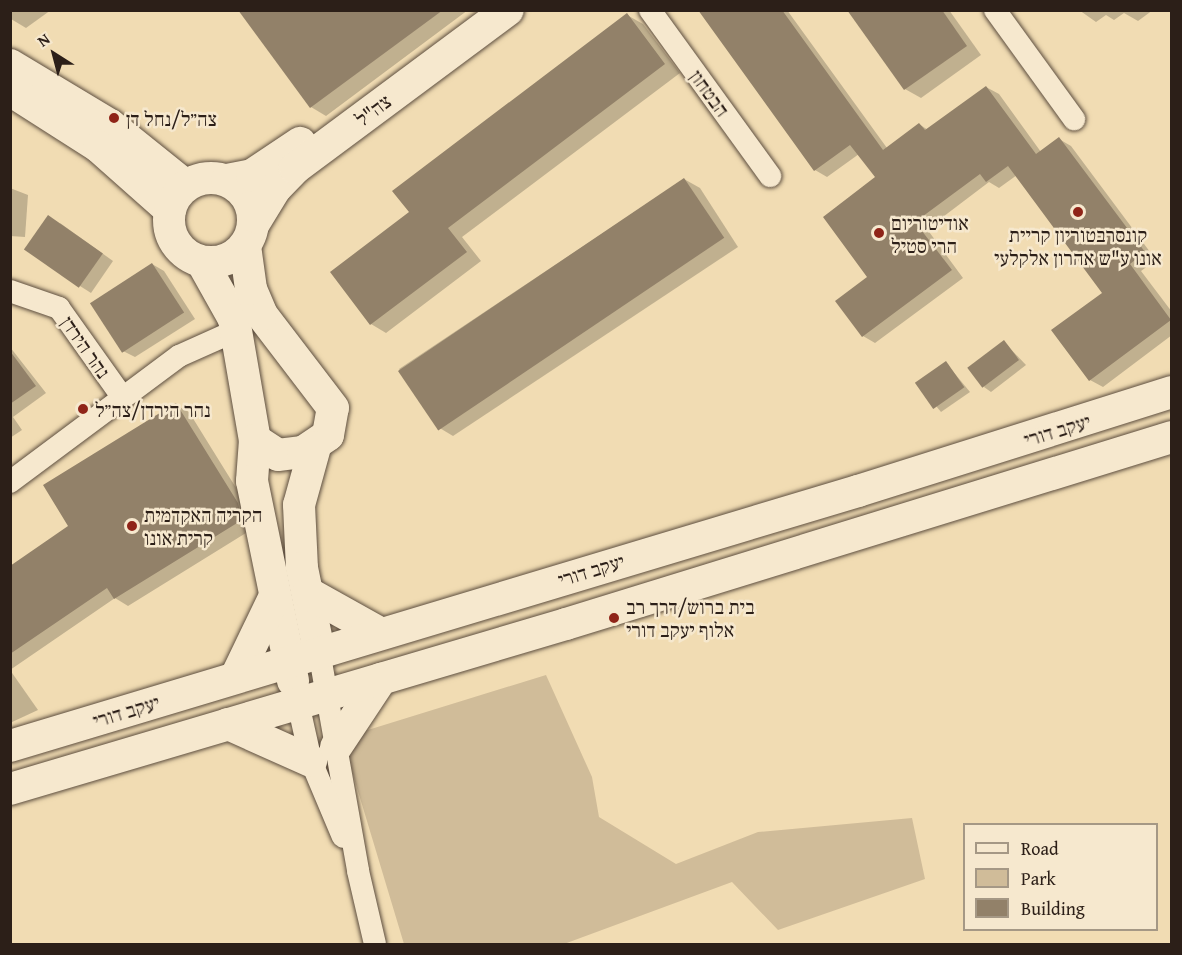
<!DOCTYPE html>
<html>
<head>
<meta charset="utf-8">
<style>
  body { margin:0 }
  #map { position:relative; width:1182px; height:955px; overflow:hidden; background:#f1dcb3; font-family:"Gentium Book Plus","Frank Ruhl Libre",serif }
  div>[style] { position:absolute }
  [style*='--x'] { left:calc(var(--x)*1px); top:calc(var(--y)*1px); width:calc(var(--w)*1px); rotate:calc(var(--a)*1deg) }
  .green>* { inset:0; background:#d0bc99 }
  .shadow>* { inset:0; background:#0003 }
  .building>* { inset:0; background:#928169; transform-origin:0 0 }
  .roads { filter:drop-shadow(0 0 2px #5d4e3f) drop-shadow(0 0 2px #5d4e3f) }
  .street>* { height:22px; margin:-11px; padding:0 11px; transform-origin:11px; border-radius:11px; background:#f6e8ce }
  .secondary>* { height:32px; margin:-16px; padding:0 16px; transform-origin:16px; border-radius:16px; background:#f6e8ce }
  .secondary>.ring { margin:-16px; padding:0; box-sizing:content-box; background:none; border:32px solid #f6e8ce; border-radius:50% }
  .dots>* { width:16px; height:16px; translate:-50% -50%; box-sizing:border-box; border:3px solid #f6e8ce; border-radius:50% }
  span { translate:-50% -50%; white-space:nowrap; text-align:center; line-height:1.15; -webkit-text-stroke:5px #f6e8ce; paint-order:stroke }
  .street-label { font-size:20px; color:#2c1f18 }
  .poi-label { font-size:20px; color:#2c1f18 }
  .left { translate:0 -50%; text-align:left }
  .frame { position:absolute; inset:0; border:12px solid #2c1f18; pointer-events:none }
  .legend { position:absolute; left:963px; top:823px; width:195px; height:108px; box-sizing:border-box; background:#f6e8ce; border:2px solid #a59885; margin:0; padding:8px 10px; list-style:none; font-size:18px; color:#2c1f18 }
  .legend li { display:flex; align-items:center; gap:12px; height:30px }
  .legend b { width:30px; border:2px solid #a59885 }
  .north { position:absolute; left:24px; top:24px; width:60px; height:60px; -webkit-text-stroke:4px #f6e8ce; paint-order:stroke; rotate:324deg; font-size:16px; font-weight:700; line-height:24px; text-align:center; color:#2c1f18 }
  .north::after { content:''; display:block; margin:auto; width:21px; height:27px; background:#2c1f18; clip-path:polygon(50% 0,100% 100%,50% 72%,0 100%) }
</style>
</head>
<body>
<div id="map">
  <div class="green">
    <div style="clip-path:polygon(546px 675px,592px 777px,599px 817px,676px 864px,758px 832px,912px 818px,925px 879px,778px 930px,732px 882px,564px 944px,404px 944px,342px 738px)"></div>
  </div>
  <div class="shadow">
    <div style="clip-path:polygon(10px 10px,51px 10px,26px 28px,11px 19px)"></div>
    <div style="clip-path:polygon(315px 10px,468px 10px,326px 116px,311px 107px)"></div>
    <div style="clip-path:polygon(700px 10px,787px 10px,887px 148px,919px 124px,928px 130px,986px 87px,999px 94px,1041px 152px,1059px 139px,1071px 146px,1156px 260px,1141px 271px,1172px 312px,1172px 335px,1103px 387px,1090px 380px,1104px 293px,1017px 175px,999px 188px,989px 182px,927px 229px,963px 278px,875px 343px,863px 336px,877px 178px,859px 154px,827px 177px,815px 170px)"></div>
    <div style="clip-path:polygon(849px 10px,949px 10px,981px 55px,921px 98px,905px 89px)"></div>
    <div style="clip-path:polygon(1079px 10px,1153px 10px,1138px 21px,1124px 13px,1114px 20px,1106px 15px,1096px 22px)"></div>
    <div style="clip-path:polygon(627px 15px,643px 24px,680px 73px,462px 237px,481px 261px,386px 333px,371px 324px,411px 213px)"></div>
    <div style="clip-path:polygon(684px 179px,700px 188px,738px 247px,453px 436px,438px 427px,399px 369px)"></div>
    <div style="clip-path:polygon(10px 188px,28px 195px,25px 237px,10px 236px)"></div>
    <div style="clip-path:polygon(60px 223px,113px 261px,91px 293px,80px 286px)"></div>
    <div style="clip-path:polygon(152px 264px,164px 271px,195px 319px,135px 357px,123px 351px)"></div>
    <div style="clip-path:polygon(1004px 342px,1026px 365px,991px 392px,984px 387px)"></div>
    <div style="clip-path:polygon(10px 347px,46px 393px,13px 417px,22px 430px,10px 438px)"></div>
    <div style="clip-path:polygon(946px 363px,970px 392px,941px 412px,917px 383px)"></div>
    <div style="clip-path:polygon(176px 405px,189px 412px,251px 512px,254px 528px,128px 606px,115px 598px,10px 670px,10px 567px,70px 526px)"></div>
    <div style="clip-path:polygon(10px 670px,38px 710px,10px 723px)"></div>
  </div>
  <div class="building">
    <div style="clip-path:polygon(238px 10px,443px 10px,310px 108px)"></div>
    <div style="clip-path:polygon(698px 10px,782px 10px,883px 150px,919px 123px,925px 130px,986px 86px,1036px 154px,1059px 137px,1145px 252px,1130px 264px,1171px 320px,1089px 381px,1051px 330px,1102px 293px,1008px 166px,986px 182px,980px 174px,915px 222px,952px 270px,862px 337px,835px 301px,867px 277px,823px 217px,875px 177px,850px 145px,814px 171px)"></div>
    <div style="clip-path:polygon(847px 10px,942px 10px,967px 46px,904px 90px)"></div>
    <div style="clip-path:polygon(627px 13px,665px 64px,448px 228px,467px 252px,370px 325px,330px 272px,409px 212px,392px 191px)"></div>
    <div style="left:684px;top:178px;width:72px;height:345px;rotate:56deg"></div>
    <div style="left:48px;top:215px;width:67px;height:42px;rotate:35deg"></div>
    <div style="left:152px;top:263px;width:59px;height:74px;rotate:57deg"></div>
    <div style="left:1004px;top:340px;width:25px;height:46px;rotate:53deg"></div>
    <div style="clip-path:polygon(10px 351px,36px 386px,10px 404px)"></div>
    <div style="left:946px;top:361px;width:32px;height:38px;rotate:55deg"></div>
    <div style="clip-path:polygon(176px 403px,238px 503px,242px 520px,114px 599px,107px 588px,10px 654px,10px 566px,68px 526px,43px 485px)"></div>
  </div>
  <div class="roads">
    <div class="street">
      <div style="--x:650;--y:10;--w:205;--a:54.1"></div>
      <div style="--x:995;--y:10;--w:135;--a:54.1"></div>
      <div style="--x:10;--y:291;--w:52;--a:19.1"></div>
      <div style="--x:59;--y:308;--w:110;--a:54.6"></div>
      <div style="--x:10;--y:482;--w:211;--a:-36.7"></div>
      <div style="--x:179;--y:356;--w:64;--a:-24.1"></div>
      <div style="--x:319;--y:651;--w:223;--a:79.9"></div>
      <div style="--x:358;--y:871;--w:75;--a:76.9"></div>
      <div style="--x:298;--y:703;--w:59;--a:77.4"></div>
      <div style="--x:311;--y:761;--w:82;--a:67.2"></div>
    </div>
    <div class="secondary">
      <div style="--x:10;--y:65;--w:117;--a:31"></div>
      <div style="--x:110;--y:125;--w:97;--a:38.8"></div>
      <div style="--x:10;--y:90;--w:106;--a:32.6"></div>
      <div style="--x:99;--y:147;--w:95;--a:41.6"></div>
      <div class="ring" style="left:169px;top:178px;width:52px;height:52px"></div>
      <div style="--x:227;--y:180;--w:25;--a:-11"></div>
      <div style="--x:252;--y:175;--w:58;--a:-33.7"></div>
      <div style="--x:253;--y:225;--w:42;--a:-58.6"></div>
      <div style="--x:275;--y:189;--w:29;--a:-46"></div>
      <div style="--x:295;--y:168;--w:265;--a:-36.6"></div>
      <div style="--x:202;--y:262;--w:65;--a:60.7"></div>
      <div style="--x:234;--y:319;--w:123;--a:80.2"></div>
      <div style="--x:255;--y:440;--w:27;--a:33"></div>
      <div style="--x:278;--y:455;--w:25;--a:-7"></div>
      <div style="--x:303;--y:452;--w:30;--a:-34"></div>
      <div style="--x:328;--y:435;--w:27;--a:-80"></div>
      <div style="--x:333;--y:408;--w:117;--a:-127.4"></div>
      <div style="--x:262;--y:315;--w:28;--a:-113"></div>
      <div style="--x:251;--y:289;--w:43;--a:-97.9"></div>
      <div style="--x:255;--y:440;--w:41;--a:94.2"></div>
      <div style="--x:252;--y:481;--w:204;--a:78.4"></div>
      <div style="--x:315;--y:447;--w:60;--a:105.4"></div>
      <div style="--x:299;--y:505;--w:63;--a:87.3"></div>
      <div style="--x:302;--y:568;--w:85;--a:78.4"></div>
      <div style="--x:308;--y:593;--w:82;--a:29.1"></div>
      <div style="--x:236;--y:677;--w:88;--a:-64.3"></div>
      <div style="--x:228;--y:724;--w:91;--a:24"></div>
      <div style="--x:10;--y:746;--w:886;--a:-16.74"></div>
      <div style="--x:858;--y:491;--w:329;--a:-17.5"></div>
      <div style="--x:336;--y:747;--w:82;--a:-56.5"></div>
      <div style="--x:10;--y:789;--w:580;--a:-16.53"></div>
      <div style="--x:566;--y:624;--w:634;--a:-17.15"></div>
    </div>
  </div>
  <div class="dots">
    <div style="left:114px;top:118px;background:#8f2418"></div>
    <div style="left:1078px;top:212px;background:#8f2418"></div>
    <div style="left:879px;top:233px;background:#8f2418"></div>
    <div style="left:83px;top:409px;background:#8f2418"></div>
    <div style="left:132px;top:526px;background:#8f2418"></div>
    <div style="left:614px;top:618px;background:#8f2418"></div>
  </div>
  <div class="street-label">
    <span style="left:710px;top:93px;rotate:54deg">הבטחון</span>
    <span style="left:373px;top:110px;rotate:-37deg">צה"ל</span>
    <span style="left:86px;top:347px;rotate:55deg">נהר הירדן</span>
    <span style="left:1057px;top:430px;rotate:-17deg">יעקב דורי</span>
    <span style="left:591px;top:570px;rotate:-17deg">יעקב דורי</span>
    <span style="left:126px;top:711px;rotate:-17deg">יעקב דורי</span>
  </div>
  <div class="poi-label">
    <span class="left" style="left:126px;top:118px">צה״ל/נחל דן</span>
    <span class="left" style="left:891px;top:234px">אודיטוריום<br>הרי סטיל</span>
    <span style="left:1078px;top:246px">קונסרבטוריון קריית<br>אונו ע"ש אהרון אלקלעי</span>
    <span class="left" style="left:95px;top:409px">נהר הירדן/צה״ל</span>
    <span class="left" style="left:144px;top:526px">הקריה האקדמית<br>קרית אונו</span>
    <span class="left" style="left:626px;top:618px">בית ברוש/דרך רב<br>אלוף יעקב דורי</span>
  </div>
  <div class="frame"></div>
  <ul class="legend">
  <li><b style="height:8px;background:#f6e8ce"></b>Road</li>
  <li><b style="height:16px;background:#d0bc99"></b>Park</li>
  <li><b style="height:16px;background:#928169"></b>Building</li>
  </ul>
  <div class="north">N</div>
</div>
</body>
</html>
